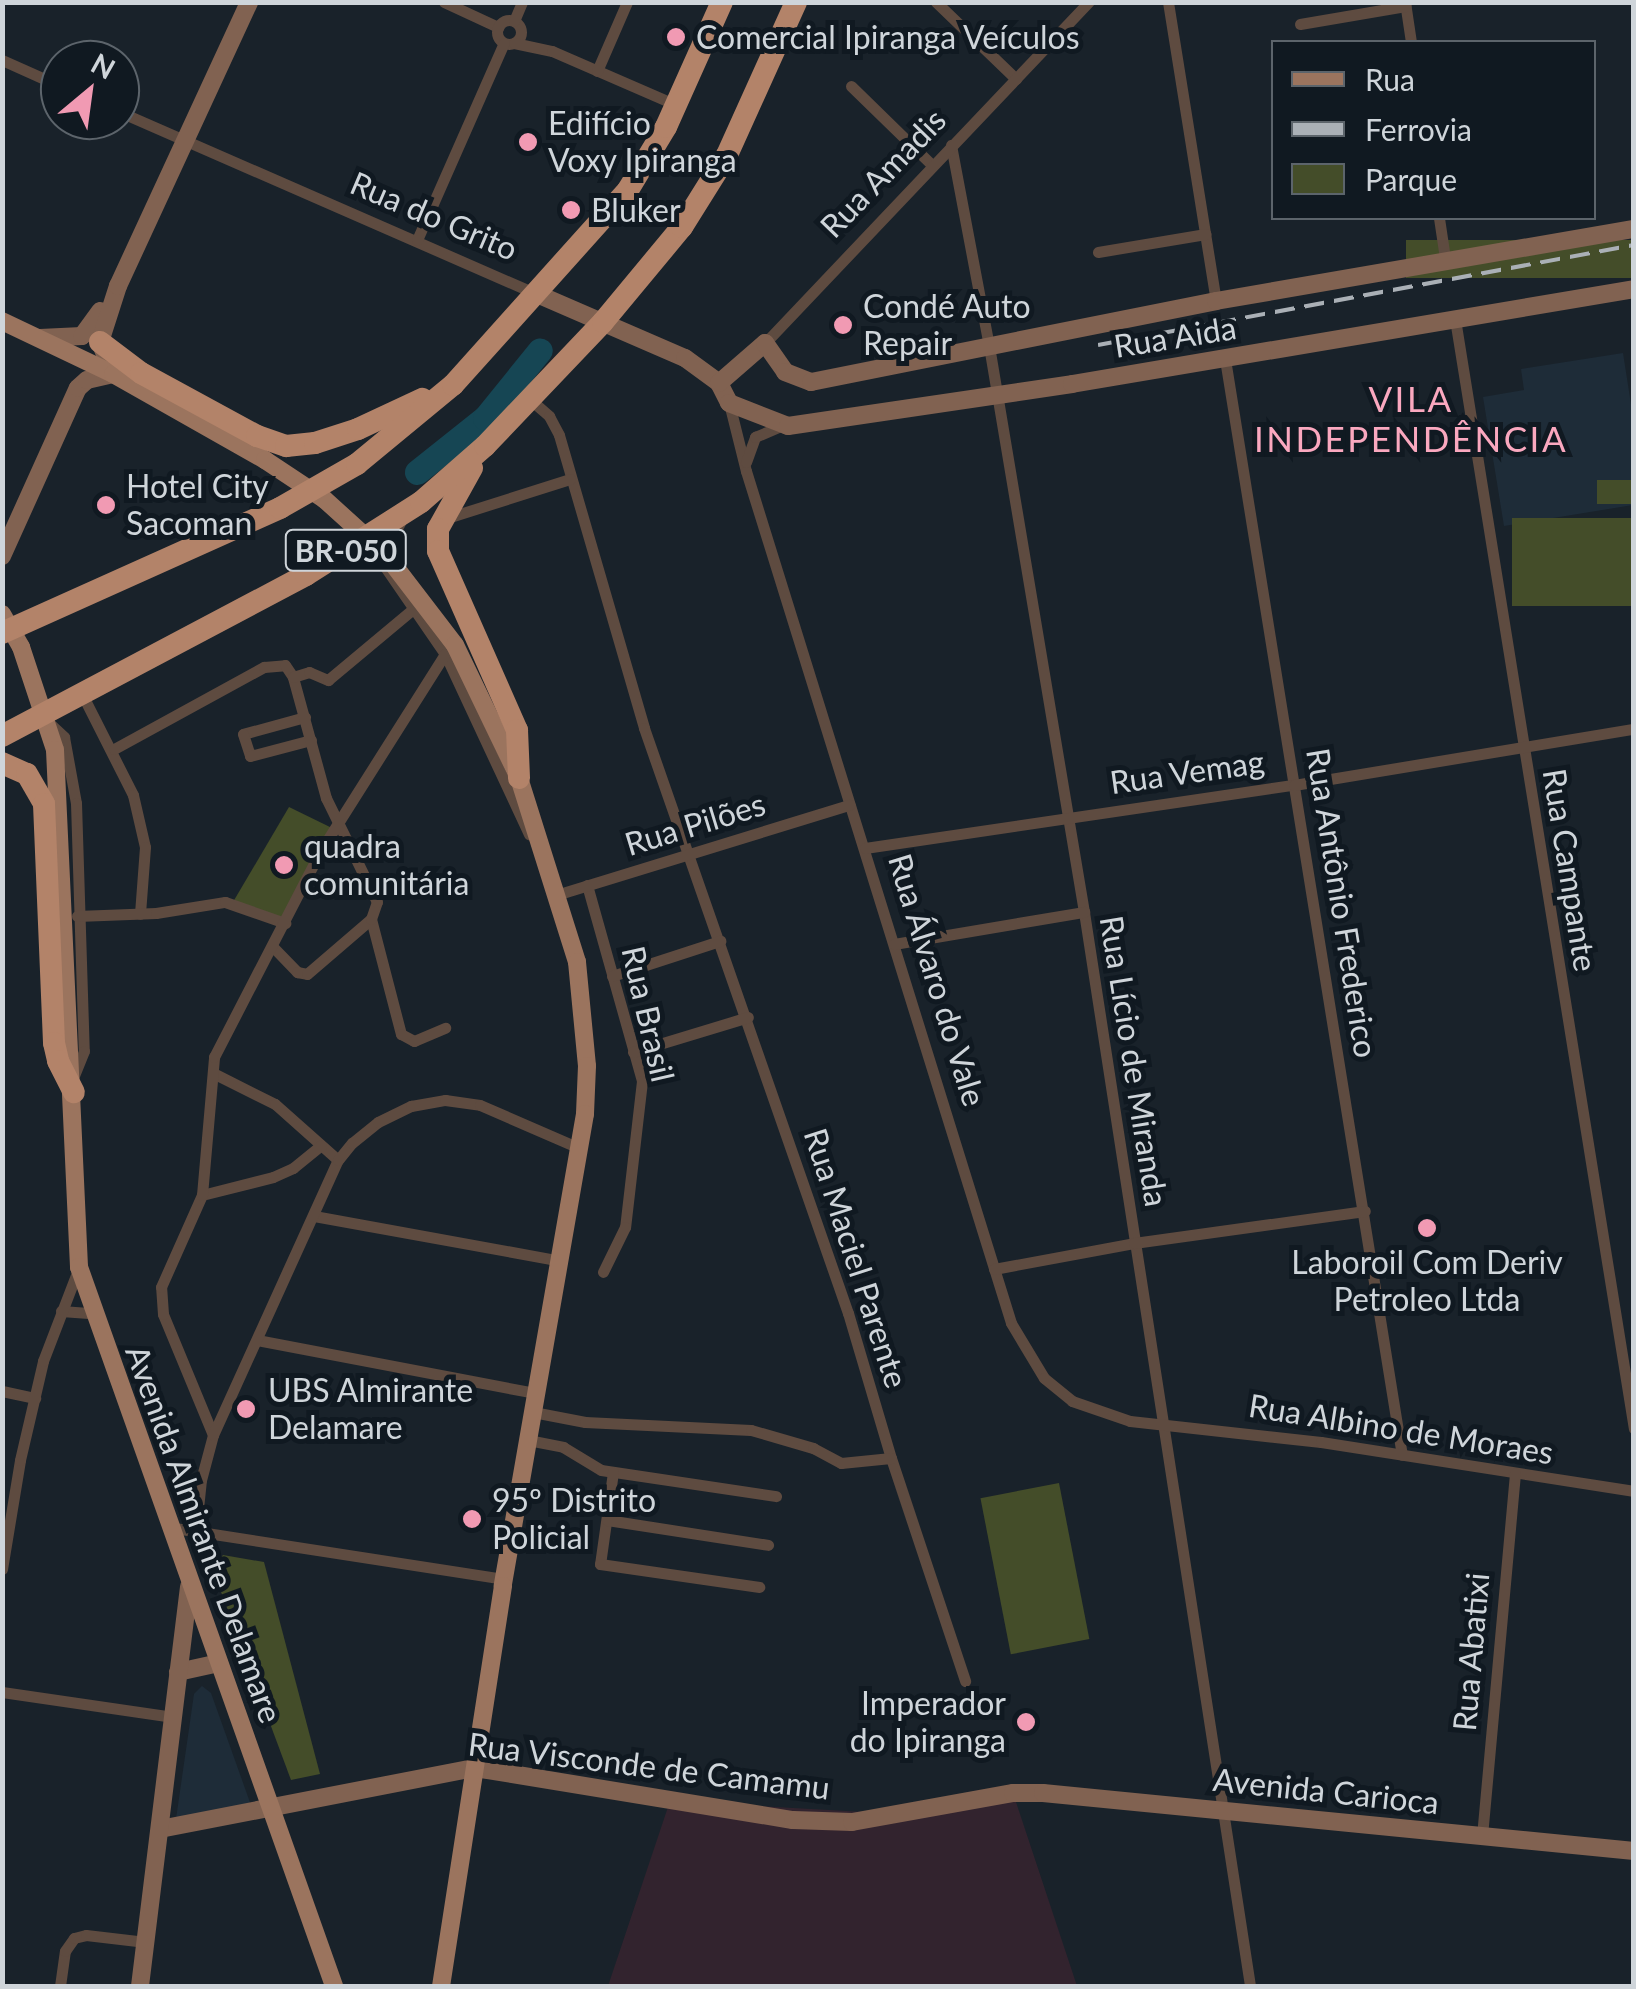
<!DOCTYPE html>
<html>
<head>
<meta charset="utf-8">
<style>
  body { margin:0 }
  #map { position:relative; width:1636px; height:1989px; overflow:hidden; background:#19222a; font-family:Lato,sans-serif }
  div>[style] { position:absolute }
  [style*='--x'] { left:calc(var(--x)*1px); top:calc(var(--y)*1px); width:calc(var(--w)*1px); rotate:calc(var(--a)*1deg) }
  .built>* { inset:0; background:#1e2c38 }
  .industrial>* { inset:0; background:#32232e }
  .green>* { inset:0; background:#444d29; transform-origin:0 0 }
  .river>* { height:25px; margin:-12.5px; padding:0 12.5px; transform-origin:12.5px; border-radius:12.5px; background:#164654 }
  .street>* { height:11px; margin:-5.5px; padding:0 5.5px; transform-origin:5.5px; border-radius:5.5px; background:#5e4b40 }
  .street>.ring { margin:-5.5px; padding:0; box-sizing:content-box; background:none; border:11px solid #5e4b40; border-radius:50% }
  .secondary>* { height:18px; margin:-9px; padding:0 9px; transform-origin:9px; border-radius:9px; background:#816251 }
  .primary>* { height:18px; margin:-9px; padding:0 9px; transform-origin:9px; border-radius:9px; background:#9b745e }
  .highway>* { height:22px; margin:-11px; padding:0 11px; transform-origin:11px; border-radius:11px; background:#b38369 }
  .rail>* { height:4px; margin-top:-2px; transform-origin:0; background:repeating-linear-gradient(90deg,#aab0b6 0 20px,transparent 0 30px) }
  .dots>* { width:28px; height:28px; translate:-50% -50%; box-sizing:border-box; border:5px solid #101921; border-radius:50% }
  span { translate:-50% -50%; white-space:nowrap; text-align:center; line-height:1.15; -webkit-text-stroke:10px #101921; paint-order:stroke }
  .shield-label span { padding:2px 8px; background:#101921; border:2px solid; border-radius:8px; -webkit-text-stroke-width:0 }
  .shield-label { font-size:30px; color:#cfd5da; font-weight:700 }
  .poi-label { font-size:32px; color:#cfd5da }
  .left { translate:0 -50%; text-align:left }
  .right { translate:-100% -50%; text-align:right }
  .street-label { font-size:32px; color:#cfd5da }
  .neighbourhood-label { font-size:35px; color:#faa8bf; letter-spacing:2.5px }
  .frame { position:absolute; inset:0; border:5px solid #cfd5da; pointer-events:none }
  .legend { position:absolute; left:1271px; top:40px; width:325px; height:180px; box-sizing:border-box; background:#101921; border:2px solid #5c646b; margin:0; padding:12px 18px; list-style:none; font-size:30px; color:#cfd5da }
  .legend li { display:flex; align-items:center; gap:20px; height:50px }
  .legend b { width:50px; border:2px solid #5c646b }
  .north { position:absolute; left:40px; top:40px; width:100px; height:100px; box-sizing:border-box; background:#101921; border:2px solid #5c646b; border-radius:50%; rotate:29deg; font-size:28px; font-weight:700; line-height:40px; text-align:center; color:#cfd5da }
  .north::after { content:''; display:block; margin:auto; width:35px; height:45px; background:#f19ab3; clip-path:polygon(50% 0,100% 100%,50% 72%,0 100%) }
</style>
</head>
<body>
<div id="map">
  <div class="built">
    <div style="clip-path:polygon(1623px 353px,1633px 417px,1633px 505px,1504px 526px,1483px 397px,1524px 390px,1521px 369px)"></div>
    <div style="clip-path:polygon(202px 1686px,211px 1693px,252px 1808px,176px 1819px,194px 1694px)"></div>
  </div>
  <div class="industrial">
    <div style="clip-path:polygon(1013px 1793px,1077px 1986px,608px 1986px,670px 1801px,900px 1814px)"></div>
  </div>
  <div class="green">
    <div style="left:1633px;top:240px;width:38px;height:227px;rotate:90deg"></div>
    <div style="left:1633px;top:480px;width:24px;height:36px;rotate:90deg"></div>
    <div style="left:1633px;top:518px;width:88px;height:121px;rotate:90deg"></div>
    <div style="clip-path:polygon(289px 807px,332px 828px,284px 922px,233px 902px)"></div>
    <div style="left:1059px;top:1483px;width:159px;height:80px;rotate:79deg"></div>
    <div style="clip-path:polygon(223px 1555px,264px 1562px,320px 1774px,291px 1780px,217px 1581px,216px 1563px)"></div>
  </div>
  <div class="river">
    <div style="--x:417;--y:472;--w:87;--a:-38.5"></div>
    <div style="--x:485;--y:418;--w:87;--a:-51"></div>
  </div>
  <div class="street">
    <div style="--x:444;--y:2;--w:60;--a:24.8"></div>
    <div style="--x:936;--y:2;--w:111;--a:43.9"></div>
    <div style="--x:1168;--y:2;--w:303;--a:80.9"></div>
    <div style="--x:1405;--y:2;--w:40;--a:81.5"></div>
    <div class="ring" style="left:497px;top:20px;width:13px;height:13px"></div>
    <div style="--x:514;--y:21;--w:21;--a:-67"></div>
    <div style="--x:1300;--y:24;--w:107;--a:-9.7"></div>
    <div style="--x:514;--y:43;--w:39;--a:12"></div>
    <div style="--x:552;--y:51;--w:135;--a:23.5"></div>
    <div style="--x:2;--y:60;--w:64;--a:24.1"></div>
    <div style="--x:597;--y:71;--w:75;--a:-66.5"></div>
    <div style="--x:851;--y:86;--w:113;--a:44.3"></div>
    <div style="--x:120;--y:112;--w:455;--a:23.6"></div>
    <div style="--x:951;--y:145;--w:205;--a:79.3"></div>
    <div style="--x:989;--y:346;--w:574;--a:80.47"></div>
    <div style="--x:1084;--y:912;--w:1087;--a:81.21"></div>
    <div style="--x:1439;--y:218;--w:40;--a:81.5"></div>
    <div style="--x:417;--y:240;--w:215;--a:-66.2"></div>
    <div style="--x:1098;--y:252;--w:109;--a:-9.5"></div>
    <div style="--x:1455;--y:319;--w:1124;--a:80.84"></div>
    <div style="--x:765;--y:343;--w:470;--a:-46.5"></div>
    <div style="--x:1225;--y:359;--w:1110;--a:80.83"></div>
    <div style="--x:532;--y:401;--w:23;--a:41"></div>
    <div style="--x:549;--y:416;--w:21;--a:62"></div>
    <div style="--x:559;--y:435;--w:305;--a:73.8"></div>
    <div style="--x:644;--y:728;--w:620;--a:70.78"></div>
    <div style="--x:848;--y:1313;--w:151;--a:73.5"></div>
    <div style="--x:891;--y:1458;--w:235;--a:71.6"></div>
    <div style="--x:729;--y:403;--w:70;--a:76"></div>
    <div style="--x:746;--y:471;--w:892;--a:72.72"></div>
    <div style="--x:1011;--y:1323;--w:64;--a:59"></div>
    <div style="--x:1044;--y:1378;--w:36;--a:39"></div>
    <div style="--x:1072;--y:1401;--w:61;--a:19"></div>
    <div style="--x:1130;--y:1421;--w:192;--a:6.3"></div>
    <div style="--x:1321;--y:1442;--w:317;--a:8.9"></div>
    <div style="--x:746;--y:462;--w:27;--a:-70"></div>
    <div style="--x:755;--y:437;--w:28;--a:-23"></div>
    <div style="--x:447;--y:518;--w:129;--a:-17.6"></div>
    <div style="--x:402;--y:519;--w:27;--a:118"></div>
    <div style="--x:389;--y:543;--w:24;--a:99"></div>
    <div style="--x:385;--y:567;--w:106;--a:55.4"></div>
    <div style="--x:445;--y:654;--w:199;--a:65"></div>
    <div style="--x:83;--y:696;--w:111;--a:63.2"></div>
    <div style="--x:133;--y:795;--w:53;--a:77"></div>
    <div style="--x:145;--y:847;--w:67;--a:94.3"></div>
    <div style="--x:305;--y:717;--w:64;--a:164.7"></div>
    <div style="--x:243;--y:734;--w:23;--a:72"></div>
    <div style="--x:250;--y:756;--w:63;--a:-14.7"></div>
    <div style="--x:46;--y:720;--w:25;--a:43"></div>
    <div style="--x:64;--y:737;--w:67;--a:79.7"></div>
    <div style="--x:76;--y:803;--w:248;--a:88.2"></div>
    <div style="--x:84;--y:1051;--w:27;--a:112"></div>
    <div style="--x:114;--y:749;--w:171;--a:-28.7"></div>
    <div style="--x:264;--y:667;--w:21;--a:-5"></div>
    <div style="--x:285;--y:665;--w:14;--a:56"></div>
    <div style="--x:865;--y:848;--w:434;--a:-8.4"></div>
    <div style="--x:1294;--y:785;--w:345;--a:-9.4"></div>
    <div style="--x:587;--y:885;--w:204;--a:74.3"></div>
    <div style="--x:642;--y:1081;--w:147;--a:96.6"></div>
    <div style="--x:625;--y:1227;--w:50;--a:116.1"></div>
    <div style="--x:556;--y:895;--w:307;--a:-17.1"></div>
    <div style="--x:77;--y:916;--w:79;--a:-2.2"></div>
    <div style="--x:156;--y:913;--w:70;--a:-9.1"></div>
    <div style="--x:225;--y:902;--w:64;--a:19.3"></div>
    <div style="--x:371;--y:919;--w:119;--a:75.4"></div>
    <div style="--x:401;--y:1034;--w:15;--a:28"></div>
    <div style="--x:414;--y:1041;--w:34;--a:-23"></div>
    <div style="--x:894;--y:944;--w:193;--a:-9.6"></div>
    <div style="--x:273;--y:947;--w:35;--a:46"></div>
    <div style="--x:297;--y:972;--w:10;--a:11"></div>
    <div style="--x:307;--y:974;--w:84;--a:-40.7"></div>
    <div style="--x:371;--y:919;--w:18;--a:-71"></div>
    <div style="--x:377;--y:902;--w:116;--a:-116.1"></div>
    <div style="--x:326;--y:798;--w:125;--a:-105.3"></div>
    <div style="--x:293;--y:677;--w:17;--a:-17"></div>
    <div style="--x:309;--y:672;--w:21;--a:23"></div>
    <div style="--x:328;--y:680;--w:112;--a:-39.9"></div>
    <div style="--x:612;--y:976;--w:114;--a:-18"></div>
    <div style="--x:633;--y:1052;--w:120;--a:-16.9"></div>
    <div style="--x:213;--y:1073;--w:69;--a:26.6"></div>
    <div style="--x:275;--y:1104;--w:84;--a:41.6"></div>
    <div style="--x:202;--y:1195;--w:73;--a:-14.2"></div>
    <div style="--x:273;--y:1177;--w:22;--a:-24"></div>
    <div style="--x:293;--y:1168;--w:36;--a:-39"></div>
    <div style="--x:314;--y:1216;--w:252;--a:10.3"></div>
    <div style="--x:994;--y:1269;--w:142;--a:-10.5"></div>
    <div style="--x:1134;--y:1243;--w:233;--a:-7.9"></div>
    <div style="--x:61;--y:1311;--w:31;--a:4"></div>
    <div style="--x:257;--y:1340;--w:284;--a:10.8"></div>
    <div style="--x:2;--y:1391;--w:34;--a:12"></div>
    <div style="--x:533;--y:1412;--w:53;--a:10.9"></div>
    <div style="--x:585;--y:1422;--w:166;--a:2.8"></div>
    <div style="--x:751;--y:1430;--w:65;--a:16.2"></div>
    <div style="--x:813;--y:1448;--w:32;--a:28"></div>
    <div style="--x:841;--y:1463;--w:50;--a:-5.7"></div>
    <div style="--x:213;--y:1435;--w:131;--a:-112.5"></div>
    <div style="--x:163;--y:1314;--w:27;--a:-94"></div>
    <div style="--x:161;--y:1287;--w:101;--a:-66"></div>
    <div style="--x:202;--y:1195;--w:139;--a:-85"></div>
    <div style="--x:214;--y:1057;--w:233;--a:-62.7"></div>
    <div style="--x:321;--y:850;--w:232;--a:-57.7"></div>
    <div style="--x:528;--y:1440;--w:36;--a:11"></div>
    <div style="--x:563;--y:1447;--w:44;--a:31.2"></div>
    <div style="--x:601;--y:1470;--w:177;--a:8.5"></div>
    <div style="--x:613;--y:1472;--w:93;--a:98"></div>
    <div style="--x:600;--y:1564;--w:161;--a:8.2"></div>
    <div style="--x:607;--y:1520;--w:163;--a:8.8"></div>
    <div style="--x:168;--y:1527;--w:341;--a:8.8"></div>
    <div style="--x:196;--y:1528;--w:48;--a:-84.1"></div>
    <div style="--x:201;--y:1480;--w:47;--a:-75.1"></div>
    <div style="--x:213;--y:1435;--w:302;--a:-65.6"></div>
    <div style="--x:338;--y:1160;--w:22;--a:-51"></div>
    <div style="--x:352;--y:1143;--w:33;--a:-39"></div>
    <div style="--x:378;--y:1122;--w:37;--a:-26"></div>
    <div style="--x:411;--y:1106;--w:35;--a:-10"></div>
    <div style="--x:445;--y:1100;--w:35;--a:8"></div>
    <div style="--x:480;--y:1105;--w:108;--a:23.5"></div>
    <div style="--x:2;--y:1569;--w:110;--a:-80.6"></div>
    <div style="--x:20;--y:1460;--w:102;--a:-76.9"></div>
    <div style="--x:43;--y:1361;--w:101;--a:-69"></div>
    <div style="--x:2;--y:1692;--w:173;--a:8.3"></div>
    <div style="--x:1482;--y:1836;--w:364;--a:-84.8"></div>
    <div style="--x:60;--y:1986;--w:35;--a:-82"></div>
    <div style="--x:65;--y:1951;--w:16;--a:-55"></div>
    <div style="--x:74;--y:1938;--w:12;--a:-14"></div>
    <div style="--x:86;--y:1935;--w:60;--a:6.7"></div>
  </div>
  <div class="secondary">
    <div style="--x:537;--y:294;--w:161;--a:23.4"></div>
    <div style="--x:685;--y:358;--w:42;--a:36.3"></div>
    <div style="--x:719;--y:383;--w:22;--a:63"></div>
    <div style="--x:729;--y:403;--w:63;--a:21.3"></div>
    <div style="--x:788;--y:426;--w:287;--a:-8.4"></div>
    <div style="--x:1072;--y:384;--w:570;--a:-9.59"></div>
    <div style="--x:40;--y:338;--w:42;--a:-2.7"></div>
    <div style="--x:82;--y:336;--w:31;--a:-54"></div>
    <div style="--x:719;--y:383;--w:61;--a:-41"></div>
    <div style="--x:765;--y:343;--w:35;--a:55"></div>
    <div style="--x:785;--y:372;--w:28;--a:21"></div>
    <div style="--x:811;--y:382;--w:413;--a:-11.3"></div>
    <div style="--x:1216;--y:301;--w:424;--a:-9.8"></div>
    <div style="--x:2;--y:556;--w:184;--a:-65.7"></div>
    <div style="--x:78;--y:388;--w:12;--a:-42"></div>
    <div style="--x:87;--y:380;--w:27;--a:-13"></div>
    <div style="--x:113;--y:374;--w:35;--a:-112"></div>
    <div style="--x:100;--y:342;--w:59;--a:-72.2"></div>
    <div style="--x:118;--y:286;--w:313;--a:-65.2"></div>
    <div style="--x:178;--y:1672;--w:42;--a:-12.4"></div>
    <div style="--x:160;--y:1829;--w:321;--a:-11"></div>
    <div style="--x:475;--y:1768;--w:322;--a:9.3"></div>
    <div style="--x:793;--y:1820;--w:59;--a:1.9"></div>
    <div style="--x:852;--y:1822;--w:164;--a:-10.2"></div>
    <div style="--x:1013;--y:1793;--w:30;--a:0"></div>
    <div style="--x:1043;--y:1793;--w:594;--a:5.6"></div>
    <div style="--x:140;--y:1986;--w:402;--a:-83"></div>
  </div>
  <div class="primary">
    <div style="--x:2;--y:321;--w:123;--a:25.5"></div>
    <div style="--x:113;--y:374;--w:175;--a:29.5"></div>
    <div style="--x:265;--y:460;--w:71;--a:33.5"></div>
    <div style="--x:324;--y:499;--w:84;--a:42.1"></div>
    <div style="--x:386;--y:555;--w:113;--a:52.5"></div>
    <div style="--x:455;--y:645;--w:148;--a:64.3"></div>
    <div style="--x:519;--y:778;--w:193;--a:72.5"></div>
    <div style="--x:577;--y:962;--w:104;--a:84.5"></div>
    <div style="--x:587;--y:1066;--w:48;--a:92.4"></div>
    <div style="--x:585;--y:1114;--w:479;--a:99.9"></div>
    <div style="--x:503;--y:1586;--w:405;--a:98.8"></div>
    <div style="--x:2;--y:614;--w:38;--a:60"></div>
    <div style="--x:21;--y:647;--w:108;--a:71.7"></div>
    <div style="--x:55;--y:750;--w:518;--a:87.34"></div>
    <div style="--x:79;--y:1267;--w:763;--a:70.47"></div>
  </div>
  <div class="highway">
    <div style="--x:100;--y:342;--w:51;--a:37.1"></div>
    <div style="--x:141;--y:373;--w:132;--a:28.5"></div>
    <div style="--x:257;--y:436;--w:31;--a:19"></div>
    <div style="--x:286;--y:446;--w:29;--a:-6"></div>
    <div style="--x:315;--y:443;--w:45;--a:-18"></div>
    <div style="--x:358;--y:429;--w:71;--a:-25.1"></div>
    <div style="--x:472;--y:468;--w:70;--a:119.1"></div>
    <div style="--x:438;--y:529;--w:22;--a:90"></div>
    <div style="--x:438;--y:551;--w:196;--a:66.2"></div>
    <div style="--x:517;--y:730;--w:48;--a:87.6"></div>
    <div style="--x:2;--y:633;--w:305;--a:-24.2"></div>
    <div style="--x:280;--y:508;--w:89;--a:-29.7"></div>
    <div style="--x:357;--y:464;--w:124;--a:-39.5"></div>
    <div style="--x:453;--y:385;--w:262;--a:-48.1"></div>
    <div style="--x:628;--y:190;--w:74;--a:-58.9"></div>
    <div style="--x:666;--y:127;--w:137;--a:-65.9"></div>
    <div style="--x:2;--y:736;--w:344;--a:-27.9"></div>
    <div style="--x:306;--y:575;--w:136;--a:-32.4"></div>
    <div style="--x:421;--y:502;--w:85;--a:-41.2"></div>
    <div style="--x:485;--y:446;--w:171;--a:-46.4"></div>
    <div style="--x:603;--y:322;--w:124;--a:-50.3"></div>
    <div style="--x:682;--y:227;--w:85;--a:-58"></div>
    <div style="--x:727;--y:155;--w:168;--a:-65.7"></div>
    <div style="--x:2;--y:763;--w:27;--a:24"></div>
    <div style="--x:27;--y:774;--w:34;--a:60"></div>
    <div style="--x:44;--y:804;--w:239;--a:87.6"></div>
    <div style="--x:54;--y:1043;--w:18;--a:77"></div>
    <div style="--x:58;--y:1061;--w:35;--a:63"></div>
  </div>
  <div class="rail">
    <div style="--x:1098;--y:345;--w:545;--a:-10.57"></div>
  </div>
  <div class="dots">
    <div style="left:676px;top:37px;background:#f19ab3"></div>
    <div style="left:528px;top:142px;background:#f19ab3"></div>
    <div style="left:571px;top:210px;background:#f19ab3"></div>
    <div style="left:843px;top:325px;background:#f19ab3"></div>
    <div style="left:106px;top:505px;background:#f19ab3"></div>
    <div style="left:284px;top:865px;background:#f19ab3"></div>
    <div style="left:1427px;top:1228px;background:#f19ab3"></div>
    <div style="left:246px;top:1409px;background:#f19ab3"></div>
    <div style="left:472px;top:1519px;background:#f19ab3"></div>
    <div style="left:1026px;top:1722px;background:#f19ab3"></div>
  </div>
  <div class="shield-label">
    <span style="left:346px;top:550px">BR-050</span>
  </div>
  <div class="poi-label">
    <span class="left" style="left:696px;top:37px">Comercial Ipiranga Veículos</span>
    <span class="left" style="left:548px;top:142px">Edifício<br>Voxy Ipiranga</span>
    <span class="left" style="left:591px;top:210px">Bluker</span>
    <span class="left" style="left:863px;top:325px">Condé Auto<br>Repair</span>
    <span class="left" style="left:126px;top:505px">Hotel City<br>Sacoman</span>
    <span class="left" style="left:304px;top:865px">quadra<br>comunitária</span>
    <span style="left:1427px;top:1281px">Laboroil Com Deriv<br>Petroleo Ltda</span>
    <span class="left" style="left:268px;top:1409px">UBS Almirante<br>Delamare</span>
    <span class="left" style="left:492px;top:1519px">95º Distrito<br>Policial</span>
    <span class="right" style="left:1006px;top:1722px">Imperador<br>do Ipiranga</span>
  </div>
  <div class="street-label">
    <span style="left:883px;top:173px;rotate:-46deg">Rua Amadis</span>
    <span style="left:434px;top:216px;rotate:23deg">Rua do Grito</span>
    <span style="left:1175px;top:337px;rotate:-9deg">Rua Aida</span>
    <span style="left:1187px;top:772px;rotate:-8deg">Rua Vemag</span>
    <span style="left:695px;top:824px;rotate:-17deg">Rua Pilões</span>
    <span style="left:1570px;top:870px;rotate:81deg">Rua Campante</span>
    <span style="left:1342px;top:903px;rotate:81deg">Rua Antônio Frederico</span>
    <span style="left:937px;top:980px;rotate:73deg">Rua Álvaro do Vale</span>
    <span style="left:648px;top:1014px;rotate:77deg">Rua Brasil</span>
    <span style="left:1134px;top:1061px;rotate:81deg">Rua Lício de Miranda</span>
    <span style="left:856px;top:1258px;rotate:72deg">Rua Maciel Parente</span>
    <span style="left:1401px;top:1429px;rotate:9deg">Rua Albino de Moraes</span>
    <span style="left:204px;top:1534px;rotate:70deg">Avenida Almirante Delamare</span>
    <span style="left:1471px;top:1652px;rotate:-85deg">Rua Abatixi</span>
    <span style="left:649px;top:1766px;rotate:7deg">Rua Visconde de Camamu</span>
    <span style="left:1326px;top:1791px;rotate:6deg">Avenida Carioca</span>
  </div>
  <div class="neighbourhood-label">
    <span style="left:1411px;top:418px">VILA<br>INDEPENDÊNCIA</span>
  </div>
  <div class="frame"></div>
  <ul class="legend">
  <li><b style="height:12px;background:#9b745e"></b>Rua</li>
  <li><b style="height:12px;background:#aab0b6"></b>Ferrovia</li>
  <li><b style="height:28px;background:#444d29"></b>Parque</li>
  </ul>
  <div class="north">N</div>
</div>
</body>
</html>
